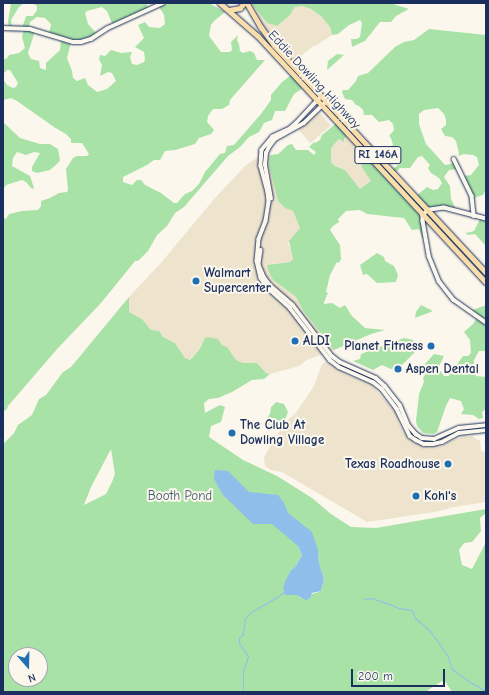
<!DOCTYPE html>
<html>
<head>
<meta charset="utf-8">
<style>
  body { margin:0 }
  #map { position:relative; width:489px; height:695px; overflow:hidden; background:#fbf7ec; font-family:"Comic Neue",sans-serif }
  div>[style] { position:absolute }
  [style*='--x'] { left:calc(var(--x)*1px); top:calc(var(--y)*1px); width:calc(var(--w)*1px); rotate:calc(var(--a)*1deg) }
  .built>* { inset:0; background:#eee3cd; transform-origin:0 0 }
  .green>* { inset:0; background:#a8e2a7 }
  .water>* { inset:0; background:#90beeb }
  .stream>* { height:1px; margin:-0.5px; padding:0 0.5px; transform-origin:0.5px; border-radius:0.5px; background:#90beeb }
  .roads { filter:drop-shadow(0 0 1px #1b2f5e) drop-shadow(0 0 1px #1b2f5e) }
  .minor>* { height:3.5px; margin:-1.75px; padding:0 1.75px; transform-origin:1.75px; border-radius:1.75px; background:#fbf7ec }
  .major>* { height:4.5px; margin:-2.25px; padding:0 2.25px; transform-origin:2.25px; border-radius:2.25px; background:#f9deab }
  .dots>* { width:11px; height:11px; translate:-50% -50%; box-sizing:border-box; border:2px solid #fbf7ec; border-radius:50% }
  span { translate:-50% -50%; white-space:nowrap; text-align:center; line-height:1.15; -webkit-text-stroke:4px #fbf7ec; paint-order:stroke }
  .shield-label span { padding:1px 3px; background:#fbf7ec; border:1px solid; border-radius:3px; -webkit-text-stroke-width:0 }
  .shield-label { font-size:12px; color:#1b2f5e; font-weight:700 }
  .street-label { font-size:13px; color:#1b2f5e }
  .poi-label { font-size:13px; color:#1b2f5e; font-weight:700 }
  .left { translate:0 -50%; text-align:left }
  .right { translate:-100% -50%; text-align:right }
  .park-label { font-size:13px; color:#3e5c70 }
  .frame { position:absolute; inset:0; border:4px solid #1b2f5e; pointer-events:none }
  .north { position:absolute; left:8px; top:647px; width:40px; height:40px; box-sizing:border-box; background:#fbf7ec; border:1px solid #a1a7b3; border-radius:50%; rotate:160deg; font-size:11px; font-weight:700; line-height:16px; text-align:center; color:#1b2f5e }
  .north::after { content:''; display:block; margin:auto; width:14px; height:18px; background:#1f6fb2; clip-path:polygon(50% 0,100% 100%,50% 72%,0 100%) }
  .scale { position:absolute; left:351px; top:669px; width:94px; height:18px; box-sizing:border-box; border:2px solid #1b2f5e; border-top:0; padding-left:5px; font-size:12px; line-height:14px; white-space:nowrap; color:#1b2f5e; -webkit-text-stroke:3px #fbf7ec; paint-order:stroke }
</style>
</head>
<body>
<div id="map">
  <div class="built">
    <div style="clip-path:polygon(302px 6px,311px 9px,321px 16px,330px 27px,332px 35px,317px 45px,313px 46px,294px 62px,266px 30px,254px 7px,267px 23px,277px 26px,290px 15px,295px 7px)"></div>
    <div style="left:319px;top:112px;width:18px;height:27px;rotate:49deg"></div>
    <div style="clip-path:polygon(349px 134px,371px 157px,362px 163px,371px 181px,362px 189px,358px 188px,345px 170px,335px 166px,331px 162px,331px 148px,339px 139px,343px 141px)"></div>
    <div style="clip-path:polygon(263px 154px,270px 155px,269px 166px,278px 201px,285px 208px,293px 211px,300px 228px,288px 244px,291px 249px,293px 259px,290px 262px,272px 264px,273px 280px,296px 297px,304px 312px,334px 350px,307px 360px,299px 366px,270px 374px,266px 373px,257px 363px,243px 363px,236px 360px,227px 347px,222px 345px,218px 339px,201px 344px,199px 350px,189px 360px,185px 358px,175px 343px,163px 337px,159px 331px,151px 330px,142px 319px,129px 312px,128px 301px,129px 297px,160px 264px,215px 198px,246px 165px)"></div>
    <div style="clip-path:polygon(326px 362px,347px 375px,371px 384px,397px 414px,399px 424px,404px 433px,415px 443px,429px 446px,441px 446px,462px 436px,472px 436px,480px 441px,481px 451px,486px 452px,486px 502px,454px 507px,435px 512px,367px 522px,282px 472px,271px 470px,265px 466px,264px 457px,285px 422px,295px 414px,314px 386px,322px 364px)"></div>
  </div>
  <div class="green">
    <div style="clip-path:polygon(11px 3px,24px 3px,19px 7px,11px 20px,12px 27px,9px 27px,8px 22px)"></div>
    <div style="clip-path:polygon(evenodd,32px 3px,146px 3px,149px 9px,113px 26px,107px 11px,102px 7px,87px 11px,85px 13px,88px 24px,97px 34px,89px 40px,71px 42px,67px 58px,72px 71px,73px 78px,77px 81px,85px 78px,88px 85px,97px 92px,107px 89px,116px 81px,112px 73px,108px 72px,100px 76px,102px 65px,99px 59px,100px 55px,105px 56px,111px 50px,121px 53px,132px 52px,130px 57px,132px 64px,137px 65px,144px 62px,145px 59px,144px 52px,135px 47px,144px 38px,138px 25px,145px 22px,149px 27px,160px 28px,165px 24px,164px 15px,157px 3px,209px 3px,225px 12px,214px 21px,211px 25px,209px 36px,221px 52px,230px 52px,232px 50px,231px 42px,238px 35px,237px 40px,239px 44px,240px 51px,243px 53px,250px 51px,254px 53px,257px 60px,265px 60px,230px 100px,229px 105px,222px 109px,213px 109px,208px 116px,207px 122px,214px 130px,211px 134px,199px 138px,195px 144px,175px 150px,165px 151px,160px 160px,154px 160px,147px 165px,123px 177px,123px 182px,132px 185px,137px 180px,141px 180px,145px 185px,161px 193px,174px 203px,177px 203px,185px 194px,192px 191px,199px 184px,205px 172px,220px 154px,225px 153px,227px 146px,234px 145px,261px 114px,271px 100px,271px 95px,282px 82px,298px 70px,311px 83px,294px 94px,285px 111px,275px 111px,272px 120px,264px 123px,259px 132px,249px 137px,240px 147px,228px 156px,184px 207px,175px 213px,167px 226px,157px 235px,148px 251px,138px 261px,135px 261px,101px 303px,58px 348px,8px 406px,7px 409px,3px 412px,3px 218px,6px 219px,9px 214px,22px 211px,38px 210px,41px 206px,41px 201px,50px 198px,59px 193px,67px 192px,68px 190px,66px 169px,73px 158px,77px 156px,87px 156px,89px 154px,82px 143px,71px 143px,71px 139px,66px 134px,54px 127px,17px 101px,11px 98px,3px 100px,3px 79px,7px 85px,13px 88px,16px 87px,18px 83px,10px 70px,7px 70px,3px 74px,3px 60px,7px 58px,9px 55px,19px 53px,25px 48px,22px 37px,24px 29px,22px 28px,26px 16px,33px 16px,37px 10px,37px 6px,32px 3px,37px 17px,45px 18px,51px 24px,49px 34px,61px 39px,60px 50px,46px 63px,46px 70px,40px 68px,39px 61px,31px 59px,28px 53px,35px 31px,29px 29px,30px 22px,37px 17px)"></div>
    <div style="clip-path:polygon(251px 3px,390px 3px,409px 9px,396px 16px,391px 22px,380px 22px,365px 41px,352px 47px,351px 39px,357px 39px,360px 37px,362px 23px,360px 20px,349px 25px,338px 34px,332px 35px,330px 27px,321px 16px,311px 9px,302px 6px,295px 7px,290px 15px,277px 26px,267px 23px)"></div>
    <div style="clip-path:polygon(evenodd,429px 29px,486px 35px,486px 190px,483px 195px,473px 198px,463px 176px,471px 175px,479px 165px,477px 157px,473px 155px,464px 154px,458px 156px,459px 153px,456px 141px,452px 137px,445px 136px,441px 129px,446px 125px,446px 119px,444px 114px,438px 108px,424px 110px,419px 114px,419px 124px,426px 144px,445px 165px,456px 163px,459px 169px,449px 170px,444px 177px,450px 186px,451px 199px,455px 207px,454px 209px,440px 207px,430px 209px,432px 214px,430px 216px,431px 222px,420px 214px,425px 228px,425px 238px,422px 238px,419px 229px,412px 230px,404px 218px,367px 214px,360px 210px,346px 211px,338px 219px,339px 222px,333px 226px,330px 230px,340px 245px,341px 259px,339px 263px,337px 262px,330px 275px,326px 292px,328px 293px,324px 302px,324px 304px,332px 303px,340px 308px,345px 305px,352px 316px,365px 328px,385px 330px,371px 334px,334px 350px,304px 312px,296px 297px,273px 280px,268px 270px,267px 265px,290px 262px,293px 259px,289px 241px,300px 228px,293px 211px,285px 208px,278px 201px,269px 166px,270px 155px,278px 154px,288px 145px,292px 144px,296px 150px,308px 150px,314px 155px,316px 152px,309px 147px,314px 142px,315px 143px,320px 140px,322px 135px,338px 122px,349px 134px,344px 139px,344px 142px,339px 139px,331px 148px,331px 162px,335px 166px,345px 170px,360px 189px,371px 181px,361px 166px,373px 155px,389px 173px,400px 163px,400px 160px,390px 147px,393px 145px,391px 138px,389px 136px,394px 130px,393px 124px,389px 120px,379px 122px,372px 115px,364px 115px,363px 110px,359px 106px,356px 105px,352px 100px,345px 99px,342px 92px,343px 90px,348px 90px,356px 81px,358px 76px,368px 73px,395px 47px,404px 42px,414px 40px,429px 29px,422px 156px,430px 165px,428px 168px,431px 173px,439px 178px,442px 183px,438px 189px,433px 190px,427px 187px,416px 196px,395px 173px,400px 168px,410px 168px,418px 157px,422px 156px)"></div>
    <div style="clip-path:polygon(337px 54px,344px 55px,327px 70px,328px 61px)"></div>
    <div style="clip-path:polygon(3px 122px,20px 138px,40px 144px,50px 144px,58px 149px,60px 160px,58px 163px,50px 170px,37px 173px,32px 171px,32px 167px,40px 153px,34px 152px,26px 155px,17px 152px,13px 158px,12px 166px,30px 176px,34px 188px,32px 189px,26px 182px,22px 180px,6px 185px,3px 189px)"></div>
    <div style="clip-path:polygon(481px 217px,486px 217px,486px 246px,475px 234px,467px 235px,465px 231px,467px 233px,474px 231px)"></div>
    <div style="clip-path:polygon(377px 253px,384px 257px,385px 261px,394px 266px,398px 275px,396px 282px,377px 283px,367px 274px,363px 275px,360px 265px)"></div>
    <div style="clip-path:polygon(evenodd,129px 297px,129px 312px,142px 319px,151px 330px,159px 331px,163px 337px,175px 343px,185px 358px,190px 360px,199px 350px,205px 338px,208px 337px,218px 339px,222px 345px,227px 347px,236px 360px,243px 363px,257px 363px,266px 373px,270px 374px,264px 379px,252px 380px,232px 392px,218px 398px,209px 399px,204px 403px,205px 413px,220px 405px,225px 407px,221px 422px,211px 426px,209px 437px,243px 460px,277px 476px,312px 498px,331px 514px,351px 527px,376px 528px,486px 509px,486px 513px,480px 518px,481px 531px,472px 542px,464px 543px,459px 550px,462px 565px,472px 569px,486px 542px,486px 692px,452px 692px,444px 680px,425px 692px,3px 692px,3px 444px,14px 433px,18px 425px,32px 415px,39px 399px,46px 395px,63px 372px,71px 367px,129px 297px,111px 449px,115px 474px,112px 482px,106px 494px,84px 505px,91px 487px,111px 449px,129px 297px,298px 546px,319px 556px,319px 563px,324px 579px,321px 591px,301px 598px,296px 595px,285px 595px,283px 589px,291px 570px,296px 566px,302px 555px,298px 546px,129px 297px,16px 655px,40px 655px,40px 679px,16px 679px,16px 655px)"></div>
    <div style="clip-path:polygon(421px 305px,433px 311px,415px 318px,416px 312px)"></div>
    <div style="clip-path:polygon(486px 305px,486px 351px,479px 351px,474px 360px,474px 372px,476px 376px,486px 377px,486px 409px,482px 412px,483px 418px,479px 419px,473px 415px,461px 414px,464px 409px,461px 401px,450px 398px,446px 406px,437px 432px,433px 434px,423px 433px,417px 426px,416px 421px,419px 394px,424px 382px,423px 378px,427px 372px,425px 364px,434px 354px,444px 356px,438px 368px,444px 376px,449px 376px,463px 356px,468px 356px,471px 353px,470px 340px,464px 332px,474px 323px,477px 316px,470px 311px)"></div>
    <div style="clip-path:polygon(404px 338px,413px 340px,416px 351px,400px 367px,391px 369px,382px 365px,373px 370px,353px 361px,360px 359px,361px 354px)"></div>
    <div style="clip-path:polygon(276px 402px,284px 404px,288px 412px,285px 420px,278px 425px,273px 426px,268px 424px,265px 421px,270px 414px,271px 407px)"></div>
  </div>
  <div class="water">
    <div style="clip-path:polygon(215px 470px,228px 471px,249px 492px,278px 495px,284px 503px,288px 513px,312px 532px,318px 550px,319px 563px,324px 579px,321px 591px,312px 593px,310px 598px,306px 600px,296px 595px,285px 595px,283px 589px,285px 582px,291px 570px,296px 566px,302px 555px,298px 546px,272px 524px,253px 524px,223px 495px,214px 479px)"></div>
  </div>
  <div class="stream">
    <div style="--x:280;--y:595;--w:5;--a:-37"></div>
    <div style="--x:364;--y:599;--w:8;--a:-7"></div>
    <div style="--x:372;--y:598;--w:29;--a:20"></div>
    <div style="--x:399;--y:608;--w:13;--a:9"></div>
    <div style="--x:412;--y:610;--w:9;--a:69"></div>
    <div style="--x:415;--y:618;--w:20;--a:41"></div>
    <div style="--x:430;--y:631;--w:14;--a:54"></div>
    <div style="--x:438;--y:642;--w:18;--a:56"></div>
    <div style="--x:448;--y:657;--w:13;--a:72"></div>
    <div style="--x:452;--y:669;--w:22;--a:36"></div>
    <div style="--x:470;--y:682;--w:18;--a:29"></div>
    <div style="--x:247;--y:659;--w:3;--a:-72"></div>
    <div style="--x:248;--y:656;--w:16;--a:-125"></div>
    <div style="--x:239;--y:643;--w:5;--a:-90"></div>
    <div style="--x:239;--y:638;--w:6;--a:-45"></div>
    <div style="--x:243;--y:634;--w:16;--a:-83"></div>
    <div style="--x:245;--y:618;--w:8;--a:-45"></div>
    <div style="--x:251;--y:612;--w:32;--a:-30"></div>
    <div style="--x:243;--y:692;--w:22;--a:-90"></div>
    <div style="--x:243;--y:670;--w:11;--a:-68"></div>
  </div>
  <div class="roads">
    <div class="minor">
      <div style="--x:3;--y:28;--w:27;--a:2"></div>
      <div style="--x:30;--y:29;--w:45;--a:16.8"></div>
      <div style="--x:73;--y:42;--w:8;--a:0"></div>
      <div style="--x:81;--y:42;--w:10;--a:-17"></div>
      <div style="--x:91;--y:39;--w:20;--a:-33"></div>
      <div style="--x:108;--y:28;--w:60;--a:-24.4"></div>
      <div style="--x:322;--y:96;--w:37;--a:133"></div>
      <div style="--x:297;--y:123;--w:9;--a:139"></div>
      <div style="--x:290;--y:129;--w:19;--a:155"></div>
      <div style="--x:273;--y:137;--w:17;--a:130"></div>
      <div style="--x:262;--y:150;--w:16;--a:94"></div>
      <div style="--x:261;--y:166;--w:27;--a:75"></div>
      <div style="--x:268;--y:192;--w:10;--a:84"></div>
      <div style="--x:269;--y:202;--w:19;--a:99"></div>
      <div style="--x:266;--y:221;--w:19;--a:111"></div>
      <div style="--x:259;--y:239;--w:22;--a:95"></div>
      <div style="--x:257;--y:261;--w:17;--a:77"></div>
      <div style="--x:261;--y:278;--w:11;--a:56"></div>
      <div style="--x:267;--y:287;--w:31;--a:42"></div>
      <div style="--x:290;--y:308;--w:66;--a:52.4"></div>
      <div style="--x:330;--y:360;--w:11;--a:38"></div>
      <div style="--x:339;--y:367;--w:37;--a:24"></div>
      <div style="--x:373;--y:382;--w:11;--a:38"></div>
      <div style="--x:382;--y:389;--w:25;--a:53"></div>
      <div style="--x:397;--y:409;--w:30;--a:64"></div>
      <div style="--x:410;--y:436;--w:7;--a:34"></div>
      <div style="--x:416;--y:440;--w:9;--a:27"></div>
      <div style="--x:424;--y:444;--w:9;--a:0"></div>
      <div style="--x:433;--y:444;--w:9;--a:-13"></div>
      <div style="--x:442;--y:442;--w:19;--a:-28"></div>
      <div style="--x:459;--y:433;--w:27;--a:-6"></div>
      <div style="--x:454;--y:159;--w:41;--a:64.1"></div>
      <div style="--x:472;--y:196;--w:20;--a:84"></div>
      <div style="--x:271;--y:199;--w:35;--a:-100"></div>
      <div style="--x:265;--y:165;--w:12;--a:-85"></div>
      <div style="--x:266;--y:153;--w:7;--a:-63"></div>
      <div style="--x:269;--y:147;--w:10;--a:-53"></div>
      <div style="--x:275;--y:139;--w:33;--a:-29"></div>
      <div style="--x:304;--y:123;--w:32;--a:-44"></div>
      <div style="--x:486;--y:219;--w:43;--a:-165.3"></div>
      <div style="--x:444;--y:208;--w:15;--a:172"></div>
      <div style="--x:429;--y:210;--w:8;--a:140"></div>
      <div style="--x:423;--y:215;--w:6;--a:90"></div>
      <div style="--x:423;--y:221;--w:36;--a:80"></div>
      <div style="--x:429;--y:256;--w:27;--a:68"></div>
      <div style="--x:439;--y:281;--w:24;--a:52"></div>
      <div style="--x:454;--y:300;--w:39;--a:35"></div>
      <div style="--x:261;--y:250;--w:15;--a:98"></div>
      <div style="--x:259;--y:265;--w:13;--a:67"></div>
      <div style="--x:264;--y:277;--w:10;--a:53"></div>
      <div style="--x:270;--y:285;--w:30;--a:41"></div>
      <div style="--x:293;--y:305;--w:64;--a:52.6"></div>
      <div style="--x:332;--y:356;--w:10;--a:37"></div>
      <div style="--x:340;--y:362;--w:39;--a:24"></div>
      <div style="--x:376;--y:378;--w:12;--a:42"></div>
      <div style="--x:385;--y:386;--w:24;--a:52"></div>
      <div style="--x:400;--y:405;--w:23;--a:67"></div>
      <div style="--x:409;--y:426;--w:11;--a:49"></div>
      <div style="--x:416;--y:434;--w:7;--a:34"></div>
      <div style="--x:422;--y:438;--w:12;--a:5"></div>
      <div style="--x:434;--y:439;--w:27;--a:-24"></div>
      <div style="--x:459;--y:428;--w:27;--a:-6"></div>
    </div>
    <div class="major">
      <div style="--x:220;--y:3;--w:50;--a:41"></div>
      <div style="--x:258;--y:36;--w:335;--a:47.2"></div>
      <div style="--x:247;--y:3;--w:28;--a:60"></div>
      <div style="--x:261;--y:27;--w:22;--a:54"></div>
      <div style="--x:274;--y:45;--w:311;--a:47"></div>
      <div style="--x:229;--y:10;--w:11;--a:-10"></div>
      <div style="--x:240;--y:8;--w:6;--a:-51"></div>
    </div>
  </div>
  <div class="dots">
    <div style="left:196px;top:281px;background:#1f6fb2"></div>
    <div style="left:295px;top:341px;background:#1f6fb2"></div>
    <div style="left:431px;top:346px;background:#1f6fb2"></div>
    <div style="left:398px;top:369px;background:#1f6fb2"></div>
    <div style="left:232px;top:433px;background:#1f6fb2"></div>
    <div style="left:448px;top:464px;background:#1f6fb2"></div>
    <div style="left:416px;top:496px;background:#1f6fb2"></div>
  </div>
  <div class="shield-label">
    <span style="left:378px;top:155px">RI 146A</span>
  </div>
  <div class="street-label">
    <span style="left:314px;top:80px;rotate:47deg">Eddie Dowling Highway</span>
  </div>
  <div class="poi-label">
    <span class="left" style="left:204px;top:281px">Walmart<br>Supercenter</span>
    <span class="left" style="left:303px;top:341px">ALDI</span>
    <span class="right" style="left:423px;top:346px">Planet Fitness</span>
    <span class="left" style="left:406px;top:369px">Aspen Dental</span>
    <span class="left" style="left:240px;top:433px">The Club At<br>Dowling Village</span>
    <span class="right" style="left:440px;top:464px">Texas Roadhouse</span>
    <span class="left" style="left:424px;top:496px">Kohl's</span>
  </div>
  <div class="park-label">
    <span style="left:180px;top:496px">Booth Pond</span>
  </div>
  <div class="frame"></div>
  <div class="north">N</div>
  <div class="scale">200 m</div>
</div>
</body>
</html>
